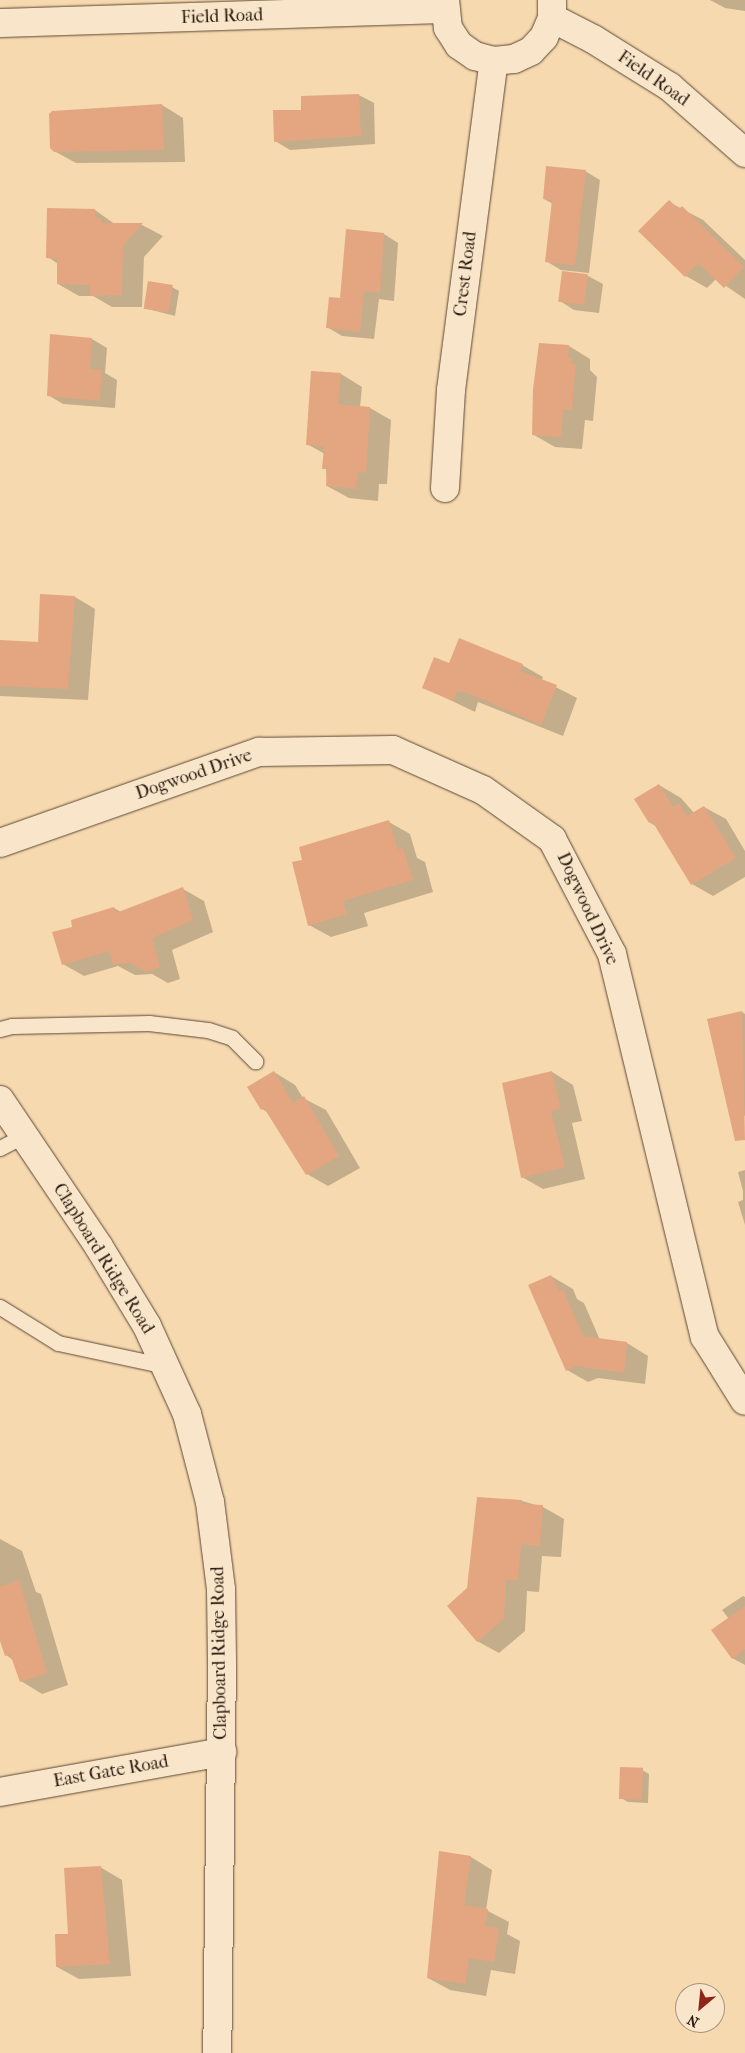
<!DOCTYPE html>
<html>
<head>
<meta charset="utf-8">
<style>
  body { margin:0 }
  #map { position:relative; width:745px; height:2053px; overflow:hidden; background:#f6d9ae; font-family:"IM FELL French Canon",serif }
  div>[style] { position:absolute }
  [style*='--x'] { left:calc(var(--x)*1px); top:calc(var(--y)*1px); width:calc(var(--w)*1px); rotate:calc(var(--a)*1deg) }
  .shadow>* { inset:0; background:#0003 }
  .building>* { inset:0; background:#e4a681; transform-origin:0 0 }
  .roads { filter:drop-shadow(0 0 1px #5c4837) drop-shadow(0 0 1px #5c4837) }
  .lane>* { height:15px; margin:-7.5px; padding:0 7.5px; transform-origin:7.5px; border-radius:7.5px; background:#f9e6ca }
  .street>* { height:28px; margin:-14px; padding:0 14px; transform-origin:14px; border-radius:14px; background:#f9e6ca }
  .secondary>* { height:28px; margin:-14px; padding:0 14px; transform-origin:14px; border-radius:14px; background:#f9e6ca }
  span { translate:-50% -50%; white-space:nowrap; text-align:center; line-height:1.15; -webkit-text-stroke:4px #f9e6ca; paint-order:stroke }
  .street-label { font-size:18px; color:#29180f }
  .north { position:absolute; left:675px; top:1983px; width:50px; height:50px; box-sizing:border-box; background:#f9e6ca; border:1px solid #a6947f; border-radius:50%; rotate:208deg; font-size:14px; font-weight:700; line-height:20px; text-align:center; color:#29180f }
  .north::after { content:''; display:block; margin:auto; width:18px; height:22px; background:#8f2418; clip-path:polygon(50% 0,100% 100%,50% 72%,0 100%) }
</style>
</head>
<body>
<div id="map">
  <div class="shadow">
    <div style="clip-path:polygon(710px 0,745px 0,745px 11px,725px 8px)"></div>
    <div style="clip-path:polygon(359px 95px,374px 103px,375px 144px,290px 150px,275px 141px,302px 111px)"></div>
    <div style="clip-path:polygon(162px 105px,183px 118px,185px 162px,76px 163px,54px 151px)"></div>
    <div style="clip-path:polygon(585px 171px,600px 180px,589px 273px,561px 270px,546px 261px,553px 204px,544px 199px)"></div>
    <div style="clip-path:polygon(669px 202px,703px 220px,745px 260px,745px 299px,716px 279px,707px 288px,686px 276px)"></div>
    <div style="clip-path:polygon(49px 210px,95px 210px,116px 225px,142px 225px,163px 236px,144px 257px,142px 307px,112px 307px,93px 296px,79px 296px,58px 284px,58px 264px,48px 257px)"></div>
    <div style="clip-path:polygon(384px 234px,398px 243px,394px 301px,379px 299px,374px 339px,342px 336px,327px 327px,341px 300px)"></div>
    <div style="clip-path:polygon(563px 273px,588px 276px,603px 284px,599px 313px,574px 310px,560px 301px)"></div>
    <div style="clip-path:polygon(172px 287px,179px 291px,175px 316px,144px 308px)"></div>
    <div style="clip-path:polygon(52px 336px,92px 339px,107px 348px,105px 373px,117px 380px,115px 408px,63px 404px,48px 395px)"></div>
    <div style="clip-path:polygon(569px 346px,590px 359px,590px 370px,597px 377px,593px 421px,585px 420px,582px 449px,555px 447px,534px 435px)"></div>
    <div style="clip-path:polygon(313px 372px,341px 374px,362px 387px,360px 407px,370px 408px,391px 420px,387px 484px,379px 484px,378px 501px,349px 498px,327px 486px,325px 454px,307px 444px)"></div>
    <div style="clip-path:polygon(75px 597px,95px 609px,88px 700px,0 696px,0 641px,39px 643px)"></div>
    <div style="clip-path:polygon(450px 665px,522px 665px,543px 677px,542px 680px,577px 698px,563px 736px,478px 702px,475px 712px,423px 687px)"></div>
    <div style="clip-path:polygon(659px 785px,681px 798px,694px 813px,704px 807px,726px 819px,745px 851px,745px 877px,713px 896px,692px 884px,657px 827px,649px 822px)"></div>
    <div style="clip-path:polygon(389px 822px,410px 834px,417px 858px,425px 862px,433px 892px,364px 913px,368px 926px,331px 937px,309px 925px,304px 860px)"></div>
    <div style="clip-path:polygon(183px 889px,204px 901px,213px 932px,172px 950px,180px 979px,168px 983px,152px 974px,135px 975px,118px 966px,84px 976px,63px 964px,74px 927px,114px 908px,121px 912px)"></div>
    <div style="clip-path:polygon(742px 1012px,745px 1014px,745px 1116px,729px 1107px)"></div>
    <div style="clip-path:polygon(274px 1072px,295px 1085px,303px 1098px,326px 1110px,360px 1168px,328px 1186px,307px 1174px,269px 1113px,262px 1109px)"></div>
    <div style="clip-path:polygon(552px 1072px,573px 1085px,582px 1121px,572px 1123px,585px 1179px,543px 1189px,522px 1177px)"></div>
    <div style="clip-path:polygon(745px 1170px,745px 1225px,738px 1202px,743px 1200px,743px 1191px,738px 1172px)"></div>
    <div style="clip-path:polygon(551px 1276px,573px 1289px,577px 1299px,584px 1303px,600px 1340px,627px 1343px,648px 1356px,645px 1384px,598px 1378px,588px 1382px,567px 1370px)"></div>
    <div style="clip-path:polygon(522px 1501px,543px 1507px,564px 1519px,561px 1557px,542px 1556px,539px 1592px,527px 1591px,525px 1631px,499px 1653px,477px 1641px,469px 1589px)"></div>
    <div style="clip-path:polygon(0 1539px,22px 1551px,36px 1592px,41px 1594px,68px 1685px,42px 1694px,21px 1681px,13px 1660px,6px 1655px,0 1637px)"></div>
    <div style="clip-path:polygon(743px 1596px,745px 1597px,745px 1665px,732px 1658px,729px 1619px,722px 1610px)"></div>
    <div style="clip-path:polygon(642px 1770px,649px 1774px,648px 1803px,628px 1802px,621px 1798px)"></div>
    <div style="clip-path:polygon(441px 1852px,471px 1857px,492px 1870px,486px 1910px,509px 1922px,507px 1934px,520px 1941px,515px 1974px,491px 1970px,486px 1996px,450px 1990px,428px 1978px)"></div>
    <div style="clip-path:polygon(100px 1867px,122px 1880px,131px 1976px,79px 1979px,57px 1967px)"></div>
  </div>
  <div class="building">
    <div style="clip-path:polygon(359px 94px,361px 136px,274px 142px,273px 110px,301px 110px,301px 96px)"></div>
    <div style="clip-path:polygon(162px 104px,164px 150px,54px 152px,50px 148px,49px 114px,52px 111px)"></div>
    <div style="clip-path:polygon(546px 166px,586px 170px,575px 265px,545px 262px,552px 200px,543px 199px)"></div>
    <div style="clip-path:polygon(669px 200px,679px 209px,682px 206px,744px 267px,724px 288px,698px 263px,685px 277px,638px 231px)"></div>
    <div style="clip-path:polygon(47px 208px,95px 209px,95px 217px,101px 218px,101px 223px,143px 223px,123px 245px,122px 295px,90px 296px,90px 285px,57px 284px,57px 259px,46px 258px)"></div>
    <div style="clip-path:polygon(346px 229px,384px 233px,380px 293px,364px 291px,360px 332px,326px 328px,329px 297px,340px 298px)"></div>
    <div style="left:562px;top:271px;width:26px;height:31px;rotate:7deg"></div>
    <div style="left:148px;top:281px;width:25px;height:28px;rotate:9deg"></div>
    <div style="clip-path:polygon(50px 334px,92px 338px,90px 369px,102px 370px,100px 401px,47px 396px)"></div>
    <div style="clip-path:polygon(539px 343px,569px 345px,568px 358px,572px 358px,571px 363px,576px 364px,572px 410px,563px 409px,561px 437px,532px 435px,533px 389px)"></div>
    <div style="clip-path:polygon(311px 371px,341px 373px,338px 404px,370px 407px,366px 473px,358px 472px,357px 489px,326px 486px,327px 469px,322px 469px,324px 447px,306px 445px)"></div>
    <div style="clip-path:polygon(40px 594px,75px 596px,68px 689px,0 686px,0 640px,38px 642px)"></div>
    <div style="clip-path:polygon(459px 638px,523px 664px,520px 671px,557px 685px,541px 725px,468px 693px,457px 691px,453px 701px,422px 688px,434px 657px,449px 663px)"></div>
    <div style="clip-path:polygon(659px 784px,673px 807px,679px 803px,687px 816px,704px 806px,736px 858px,691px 885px,652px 821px,649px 823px,634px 799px)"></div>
    <div style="clip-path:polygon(389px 820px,398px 850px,403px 848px,413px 880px,343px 901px,347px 914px,308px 926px,292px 862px,302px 860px,299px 847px)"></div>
    <div style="clip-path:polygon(183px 887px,193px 920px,152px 938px,160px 967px,146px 972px,130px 963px,113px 964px,109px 951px,62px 965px,52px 932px,72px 927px,71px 920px,114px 907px,116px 913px)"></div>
    <div style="clip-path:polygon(742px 1011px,745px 1140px,735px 1141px,707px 1019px)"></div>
    <div style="clip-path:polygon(274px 1071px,293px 1103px,304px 1096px,339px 1156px,306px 1175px,264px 1108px,261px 1110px,247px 1087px)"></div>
    <div style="clip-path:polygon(552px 1071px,561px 1109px,551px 1111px,565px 1167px,521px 1178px,502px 1083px)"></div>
    <div style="clip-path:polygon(551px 1275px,559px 1291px,563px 1289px,583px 1336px,627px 1342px,624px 1373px,576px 1366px,566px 1371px,528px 1285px)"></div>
    <div style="clip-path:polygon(477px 1497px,522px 1500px,522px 1504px,543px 1505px,540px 1546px,521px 1544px,518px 1580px,506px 1580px,504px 1619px,477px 1642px,447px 1606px,467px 1588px)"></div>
    <div style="clip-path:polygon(19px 1580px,47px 1673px,20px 1682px,10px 1654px,5px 1656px,0 1641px,0 1587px)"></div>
    <div style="clip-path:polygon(745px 1606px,745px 1649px,732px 1659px,711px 1630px)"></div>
    <div style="left:620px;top:1767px;width:23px;height:32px;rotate:2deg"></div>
    <div style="clip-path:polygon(439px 1851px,471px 1856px,464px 1905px,488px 1909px,485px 1926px,499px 1928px,494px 1962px,469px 1958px,465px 1984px,427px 1978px)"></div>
    <div style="clip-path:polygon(101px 1866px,110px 1964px,56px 1967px,55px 1934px,68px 1934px,64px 1868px)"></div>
  </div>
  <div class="roads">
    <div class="lane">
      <div style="--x:0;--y:1029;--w:12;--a:-14"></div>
      <div style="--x:12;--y:1026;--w:137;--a:-1.3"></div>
      <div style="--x:149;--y:1023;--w:59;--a:6.8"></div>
      <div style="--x:208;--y:1030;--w:25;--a:18"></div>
      <div style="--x:232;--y:1038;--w:33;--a:45"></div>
      <div style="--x:0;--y:1148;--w:27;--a:-28"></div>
      <div style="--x:0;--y:1307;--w:68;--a:31.8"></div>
      <div style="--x:58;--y:1343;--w:110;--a:12"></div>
    </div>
    <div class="street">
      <div style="--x:445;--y:0;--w:28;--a:84"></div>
      <div style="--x:448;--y:28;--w:20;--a:57"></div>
      <div style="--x:459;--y:45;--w:19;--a:35"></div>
      <div style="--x:475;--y:56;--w:20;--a:15"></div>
      <div style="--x:494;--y:61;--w:20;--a:-6"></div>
      <div style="--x:514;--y:59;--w:19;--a:-25"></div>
      <div style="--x:531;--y:51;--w:19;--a:-47"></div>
      <div style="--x:544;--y:37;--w:21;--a:-67"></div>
      <div style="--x:552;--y:18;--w:17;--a:-90"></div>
      <div style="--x:552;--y:18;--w:46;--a:27.1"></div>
      <div style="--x:593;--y:39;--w:91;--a:31.9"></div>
      <div style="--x:670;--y:87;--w:100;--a:41.3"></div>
      <div style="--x:0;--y:23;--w:444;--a:-1.8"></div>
      <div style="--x:445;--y:488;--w:98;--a:-86.5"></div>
      <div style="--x:451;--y:390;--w:332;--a:-82.6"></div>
      <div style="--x:0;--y:843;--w:275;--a:-19.4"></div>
      <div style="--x:259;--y:752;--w:134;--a:-0.9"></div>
      <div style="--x:393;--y:750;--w:98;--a:24"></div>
      <div style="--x:483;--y:790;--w:85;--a:35.4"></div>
      <div style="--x:552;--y:839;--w:130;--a:62.4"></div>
      <div style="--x:612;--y:954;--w:394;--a:76.4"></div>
      <div style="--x:705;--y:1337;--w:75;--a:58"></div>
      <div style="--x:0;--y:1792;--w:226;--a:-10.2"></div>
    </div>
    <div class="secondary">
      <div style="--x:0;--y:1100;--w:177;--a:56"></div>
      <div style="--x:99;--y:1247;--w:92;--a:58.7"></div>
      <div style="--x:147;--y:1326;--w:97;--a:65.6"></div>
      <div style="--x:187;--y:1414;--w:91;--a:75.4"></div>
      <div style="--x:210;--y:1502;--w:88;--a:82.8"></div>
      <div style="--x:221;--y:1589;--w:73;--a:89.2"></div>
      <div style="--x:222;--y:1662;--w:391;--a:90.7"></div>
    </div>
  </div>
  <div class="street-label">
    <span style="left:222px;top:17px;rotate:-2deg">Field Road</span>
    <span style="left:653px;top:79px;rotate:35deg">Field Road</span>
    <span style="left:466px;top:274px;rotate:-83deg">Crest Road</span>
    <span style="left:194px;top:775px;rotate:-19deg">Dogwood Drive</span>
    <span style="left:587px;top:909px;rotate:65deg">Dogwood Drive</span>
    <span style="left:103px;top:1259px;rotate:58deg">Clapboard Ridge Road</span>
    <span style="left:220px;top:1653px;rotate:-91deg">Clapboard Ridge Road</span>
    <span style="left:111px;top:1772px;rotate:-10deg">East Gate Road</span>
  </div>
  <div class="north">N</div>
</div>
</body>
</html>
